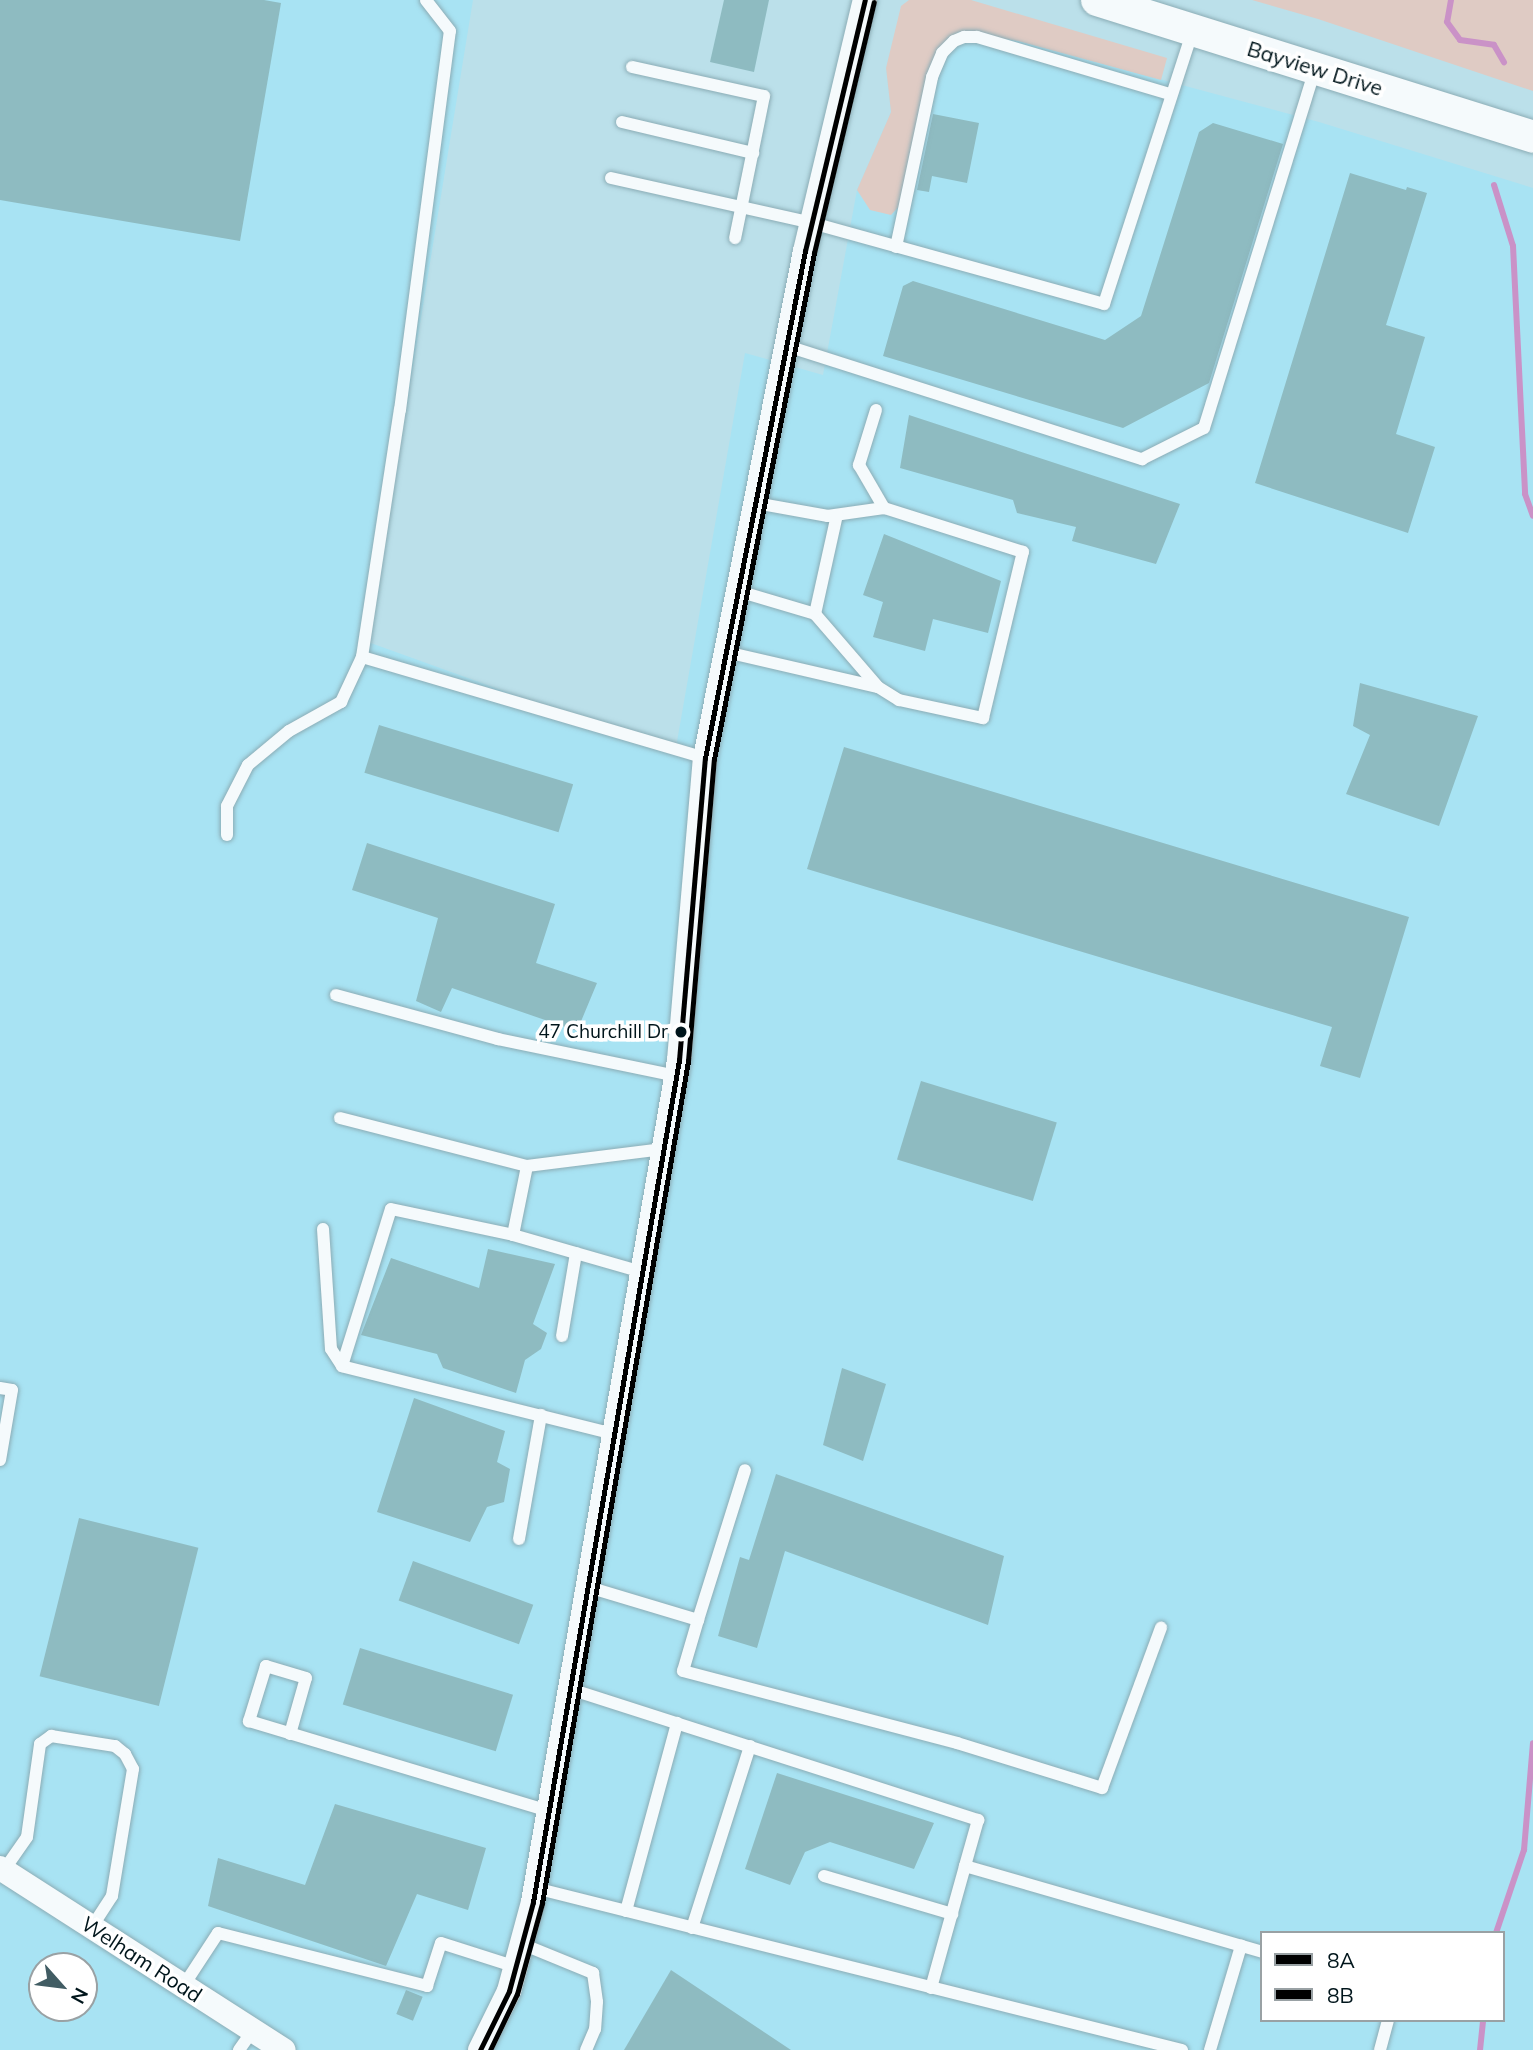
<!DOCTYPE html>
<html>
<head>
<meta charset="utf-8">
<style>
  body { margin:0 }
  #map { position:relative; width:1533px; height:2050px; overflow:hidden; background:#bbe0ea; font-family:Mulish,sans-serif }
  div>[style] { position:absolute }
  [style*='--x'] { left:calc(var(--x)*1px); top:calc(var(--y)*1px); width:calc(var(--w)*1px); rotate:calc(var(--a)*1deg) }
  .built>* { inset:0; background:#a8e3f3 }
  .green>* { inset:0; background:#dfcbc4 }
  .stream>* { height:6px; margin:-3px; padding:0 3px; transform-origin:3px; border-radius:3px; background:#ca92c7 }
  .building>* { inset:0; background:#8ebbc1; transform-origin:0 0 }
  .roads { filter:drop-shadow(0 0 2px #8bacb5) drop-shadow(0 0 2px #8bacb5) }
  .service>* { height:12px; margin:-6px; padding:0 6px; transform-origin:6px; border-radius:6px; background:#f5fafc }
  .minor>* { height:24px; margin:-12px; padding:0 12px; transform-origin:12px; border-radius:12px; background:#f5fafc }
  .tertiary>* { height:32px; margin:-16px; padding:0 16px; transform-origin:16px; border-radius:16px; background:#f5fafc }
  .bus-1>* { height:5px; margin:-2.5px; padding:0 2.5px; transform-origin:2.5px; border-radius:2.5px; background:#000 }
  .bus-2>* { height:5px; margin:-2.5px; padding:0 2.5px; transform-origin:2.5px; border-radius:2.5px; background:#000 }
  .dots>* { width:19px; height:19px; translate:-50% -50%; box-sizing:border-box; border:4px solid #fff; border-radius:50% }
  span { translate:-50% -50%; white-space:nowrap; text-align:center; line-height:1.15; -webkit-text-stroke:7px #fff; paint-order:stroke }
  .bus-label { font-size:19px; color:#00151b }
  .right { translate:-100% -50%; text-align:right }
  .street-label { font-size:21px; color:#00151b }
  .legend { position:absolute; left:1260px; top:1931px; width:245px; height:91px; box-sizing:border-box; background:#fff; border:2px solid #99a1a4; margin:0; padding:9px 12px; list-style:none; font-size:21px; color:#00151b }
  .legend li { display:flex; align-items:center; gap:14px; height:35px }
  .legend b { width:35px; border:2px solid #99a1a4 }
  .north { position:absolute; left:28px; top:1952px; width:70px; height:70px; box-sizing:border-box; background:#fff; border:2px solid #99a1a4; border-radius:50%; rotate:118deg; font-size:19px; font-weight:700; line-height:28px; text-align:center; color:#00151b }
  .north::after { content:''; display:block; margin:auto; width:24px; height:32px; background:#415c63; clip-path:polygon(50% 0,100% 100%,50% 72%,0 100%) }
</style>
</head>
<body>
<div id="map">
  <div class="built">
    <div style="clip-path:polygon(evenodd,0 0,473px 0,368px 642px,675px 753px,745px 353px,823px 375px,857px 190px,891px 112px,886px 68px,910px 12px,1319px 122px,1533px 188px,1533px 2050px,0 2050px,0 0,1262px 1933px,1503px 1933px,1503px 2020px,1262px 2020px,1262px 1933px,0 0,42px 1966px,84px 1966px,84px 2008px,42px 2008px,42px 1966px)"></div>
  </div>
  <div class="green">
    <div style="clip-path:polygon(909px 0,971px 0,1167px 58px,1161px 80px,1018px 41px,959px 32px,934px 57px,905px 200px,891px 215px,870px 210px,857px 190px,891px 112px,886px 68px,901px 6px)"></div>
    <div style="clip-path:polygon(1252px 0,1533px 0,1533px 91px,1318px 19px)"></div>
  </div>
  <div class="stream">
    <div style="--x:1451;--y:0;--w:22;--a:100"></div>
    <div style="--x:1447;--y:22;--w:22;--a:54"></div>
    <div style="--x:1460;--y:40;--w:34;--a:8"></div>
    <div style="--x:1494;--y:45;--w:20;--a:60"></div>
    <div style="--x:1494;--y:185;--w:64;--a:72.7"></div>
    <div style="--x:1513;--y:246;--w:248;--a:87.2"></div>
    <div style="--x:1525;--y:494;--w:23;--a:70"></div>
    <div style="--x:1496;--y:1933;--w:88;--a:-71.4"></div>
    <div style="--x:1524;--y:1850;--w:107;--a:-85.2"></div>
    <div style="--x:1480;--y:2050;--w:30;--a:-84"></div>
  </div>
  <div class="building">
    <div style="clip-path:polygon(0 0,264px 0,281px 3px,240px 241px,0 200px)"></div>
    <div style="clip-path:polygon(724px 0,769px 0,754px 72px,710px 62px)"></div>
    <div style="clip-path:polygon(933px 114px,979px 123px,967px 183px,932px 176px,929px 192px,917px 190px)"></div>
    <div style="clip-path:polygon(1213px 123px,1283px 144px,1209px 383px,1123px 428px,883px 356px,903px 286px,913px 281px,1105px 340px,1141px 316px,1199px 132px)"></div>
    <div style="clip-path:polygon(1350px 173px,1406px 190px,1407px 187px,1427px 193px,1386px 325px,1425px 337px,1396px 434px,1435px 447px,1408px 533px,1255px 483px)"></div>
    <div style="clip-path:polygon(909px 415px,1180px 504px,1156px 564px,1072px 541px,1076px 527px,1017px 513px,1013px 500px,900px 468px)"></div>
    <div style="clip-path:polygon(884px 534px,1001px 581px,988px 633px,933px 619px,925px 651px,873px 637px,883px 602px,863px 595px)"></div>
    <div style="clip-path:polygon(1360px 683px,1478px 716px,1439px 826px,1346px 794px,1370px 735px,1353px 726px)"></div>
    <div style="left:379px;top:725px;width:203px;height:50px;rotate:17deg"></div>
    <div style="clip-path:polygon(844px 747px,1409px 917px,1360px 1078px,1320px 1066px,1332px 1027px,807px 869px)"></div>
    <div style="clip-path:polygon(367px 843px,555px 904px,536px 963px,597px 983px,577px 1031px,452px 988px,441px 1012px,416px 1001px,438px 918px,352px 890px)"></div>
    <div style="left:921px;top:1081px;width:142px;height:82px;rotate:17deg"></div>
    <div style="clip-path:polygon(488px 1249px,555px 1264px,533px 1324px,547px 1333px,541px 1349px,525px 1360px,516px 1393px,443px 1368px,437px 1354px,361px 1335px,391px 1258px,479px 1288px)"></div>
    <div style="clip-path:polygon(842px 1368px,886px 1384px,863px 1461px,823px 1445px)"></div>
    <div style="clip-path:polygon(414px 1398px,505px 1431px,497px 1462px,510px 1469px,504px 1502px,487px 1507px,470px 1542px,377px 1512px)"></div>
    <div style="clip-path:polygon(776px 1474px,1004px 1556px,988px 1625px,785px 1551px,757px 1648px,718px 1636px,740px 1557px,749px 1560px)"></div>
    <div style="left:79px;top:1518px;width:123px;height:163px;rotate:14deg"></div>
    <div style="left:413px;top:1561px;width:128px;height:42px;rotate:20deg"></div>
    <div style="left:360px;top:1648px;width:160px;height:59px;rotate:17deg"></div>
    <div style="clip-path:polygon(777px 1773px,934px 1823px,914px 1869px,830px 1842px,805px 1852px,790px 1885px,745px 1869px)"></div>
    <div style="clip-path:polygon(335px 1804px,486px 1848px,468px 1910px,417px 1894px,386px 1966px,208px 1906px,218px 1858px,305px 1885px)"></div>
    <div style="clip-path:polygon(671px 1970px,791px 2050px,624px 2050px)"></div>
    <div style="left:406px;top:1990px;width:18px;height:26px;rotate:22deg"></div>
  </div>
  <div class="roads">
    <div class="service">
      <div style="--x:632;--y:67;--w:135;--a:12.4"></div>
      <div style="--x:764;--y:96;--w:145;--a:101.5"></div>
      <div style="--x:622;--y:122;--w:135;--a:13.3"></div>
      <div style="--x:611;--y:178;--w:206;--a:12.6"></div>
      <div style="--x:812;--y:223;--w:303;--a:15.5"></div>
      <div style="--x:1104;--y:304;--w:288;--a:-72"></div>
      <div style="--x:896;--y:247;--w:174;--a:-78"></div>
      <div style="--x:932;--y:77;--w:26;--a:-67"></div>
      <div style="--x:942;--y:53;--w:17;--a:-45"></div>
      <div style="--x:954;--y:41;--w:11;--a:-22"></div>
      <div style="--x:964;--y:37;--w:13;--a:0"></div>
      <div style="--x:977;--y:37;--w:201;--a:16.5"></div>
      <div style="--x:787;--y:346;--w:373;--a:17.7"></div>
      <div style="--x:1142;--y:459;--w:69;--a:-26.6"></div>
      <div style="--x:1204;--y:428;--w:376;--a:-72.8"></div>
      <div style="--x:876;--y:410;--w:58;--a:107.2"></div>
      <div style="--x:859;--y:465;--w:50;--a:59.8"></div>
      <div style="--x:738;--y:591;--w:80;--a:16.6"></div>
      <div style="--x:815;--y:614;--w:96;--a:49.2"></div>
      <div style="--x:878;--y:687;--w:25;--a:32"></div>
      <div style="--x:899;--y:700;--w:86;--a:12.1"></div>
      <div style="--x:983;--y:718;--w:171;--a:-76.5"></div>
      <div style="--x:1023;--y:552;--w:146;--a:-162.4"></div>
      <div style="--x:884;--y:508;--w:57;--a:171.9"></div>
      <div style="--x:828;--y:516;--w:73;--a:-169.8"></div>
      <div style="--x:815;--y:614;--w:101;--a:-77.5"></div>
      <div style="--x:726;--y:652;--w:156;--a:13"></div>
      <div style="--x:362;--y:657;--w:358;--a:16.4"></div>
      <div style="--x:227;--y:835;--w:29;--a:-90"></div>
      <div style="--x:227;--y:806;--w:46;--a:-62.9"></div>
      <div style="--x:248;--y:765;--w:53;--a:-39.7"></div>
      <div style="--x:289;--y:731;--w:60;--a:-29.1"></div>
      <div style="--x:341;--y:702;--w:50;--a:-65"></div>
      <div style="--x:362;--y:657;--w:250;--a:-81.3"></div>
      <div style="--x:400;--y:410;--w:382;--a:-82.5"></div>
      <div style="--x:450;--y:31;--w:39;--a:-128"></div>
      <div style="--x:336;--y:995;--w:168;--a:15.2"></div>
      <div style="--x:498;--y:1039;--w:182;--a:11.7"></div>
      <div style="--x:340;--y:1118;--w:193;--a:14.4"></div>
      <div style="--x:323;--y:1229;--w:120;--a:86.2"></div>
      <div style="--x:331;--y:1349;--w:20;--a:57"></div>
      <div style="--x:513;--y:1235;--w:70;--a:-78.5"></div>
      <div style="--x:527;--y:1166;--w:137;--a:-7.1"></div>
      <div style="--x:562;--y:1336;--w:84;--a:-80.4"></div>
      <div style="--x:0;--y:1388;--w:12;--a:9"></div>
      <div style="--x:12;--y:1390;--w:71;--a:99.7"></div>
      <div style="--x:614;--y:1434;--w:280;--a:-166"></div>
      <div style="--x:342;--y:1366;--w:164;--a:-72.7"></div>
      <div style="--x:391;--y:1209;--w:125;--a:12"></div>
      <div style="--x:513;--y:1235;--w:134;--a:16"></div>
      <div style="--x:519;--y:1539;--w:126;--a:-79.9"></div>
      <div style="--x:588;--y:1587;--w:115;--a:16.7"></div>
      <div style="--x:698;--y:1620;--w:157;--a:-72.6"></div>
      <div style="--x:698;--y:1620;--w:53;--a:106.4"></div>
      <div style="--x:683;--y:1671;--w:283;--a:14.7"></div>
      <div style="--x:957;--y:1743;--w:152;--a:17.2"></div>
      <div style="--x:1102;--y:1788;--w:171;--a:-69.8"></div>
      <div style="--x:570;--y:1689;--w:429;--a:17.8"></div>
      <div style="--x:978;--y:1820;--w:48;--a:105.8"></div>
      <div style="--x:965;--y:1866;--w:309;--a:16.1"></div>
      <div style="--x:290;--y:1734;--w:58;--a:-74.1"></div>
      <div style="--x:306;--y:1678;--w:42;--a:-163.3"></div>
      <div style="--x:266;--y:1666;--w:58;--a:107.2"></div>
      <div style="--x:249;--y:1721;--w:313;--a:16.7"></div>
      <div style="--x:4;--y:1870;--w:40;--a:-55.1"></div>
      <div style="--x:27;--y:1837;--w:94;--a:-82"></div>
      <div style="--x:40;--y:1744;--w:14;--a:-36"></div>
      <div style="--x:51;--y:1736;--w:65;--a:8.9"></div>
      <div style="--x:115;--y:1746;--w:13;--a:39"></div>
      <div style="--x:125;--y:1754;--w:17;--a:62"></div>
      <div style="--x:133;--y:1769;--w:129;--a:99.4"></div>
      <div style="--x:112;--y:1896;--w:37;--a:123"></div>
      <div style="--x:824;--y:1876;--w:134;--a:16.5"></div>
      <div style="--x:535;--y:1888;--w:667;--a:14.06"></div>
      <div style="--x:626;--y:1911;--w:195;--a:-74.8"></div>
      <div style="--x:692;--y:1928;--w:191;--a:-72.3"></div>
      <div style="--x:522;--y:1944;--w:77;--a:22.2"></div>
      <div style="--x:593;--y:1973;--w:29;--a:82"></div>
      <div style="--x:597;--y:2002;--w:27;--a:94"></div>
      <div style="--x:595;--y:2029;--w:23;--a:113"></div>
      <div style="--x:184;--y:1985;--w:62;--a:-56.8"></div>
      <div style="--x:218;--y:1933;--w:216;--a:14.2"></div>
      <div style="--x:427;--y:1986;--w:45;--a:-72"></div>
      <div style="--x:441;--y:1943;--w:79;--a:17.7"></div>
      <div style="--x:931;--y:1988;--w:127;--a:-74.4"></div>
      <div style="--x:239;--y:2050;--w:24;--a:-55"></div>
      <div style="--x:1210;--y:2050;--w:109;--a:-73.4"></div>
      <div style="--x:1380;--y:2050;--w:31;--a:-75"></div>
    </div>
    <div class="minor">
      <div style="--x:0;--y:1868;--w:337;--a:32.7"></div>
      <div style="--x:480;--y:2050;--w:66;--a:-63.8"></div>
      <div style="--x:509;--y:1991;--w:92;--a:-74.9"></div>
      <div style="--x:533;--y:1902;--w:855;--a:-80.16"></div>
      <div style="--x:679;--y:1060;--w:303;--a:-85.1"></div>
      <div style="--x:705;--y:758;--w:517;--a:-78.84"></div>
      <div style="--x:805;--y:251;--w:258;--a:-76.6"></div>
    </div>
    <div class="tertiary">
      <div style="--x:1097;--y:0;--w:457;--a:17.4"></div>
    </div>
  </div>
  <div class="bus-1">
    <div style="--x:480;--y:2050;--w:66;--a:-63.8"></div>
    <div style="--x:509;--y:1991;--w:92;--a:-74.9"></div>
    <div style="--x:533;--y:1902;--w:855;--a:-80.16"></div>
    <div style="--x:679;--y:1060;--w:303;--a:-85.1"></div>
    <div style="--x:705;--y:758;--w:517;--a:-78.84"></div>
    <div style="--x:805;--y:251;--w:258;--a:-76.6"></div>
  </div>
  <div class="bus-2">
    <div style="--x:490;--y:2050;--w:62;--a:-64.3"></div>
    <div style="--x:517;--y:1994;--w:94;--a:-74.6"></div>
    <div style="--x:542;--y:1903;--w:855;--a:-80.16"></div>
    <div style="--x:688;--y:1061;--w:303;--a:-85.1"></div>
    <div style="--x:714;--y:759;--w:516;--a:-78.82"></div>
    <div style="--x:814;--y:253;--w:258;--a:-76.6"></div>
  </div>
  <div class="dots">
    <div style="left:681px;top:1032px;background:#00151b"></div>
  </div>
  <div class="bus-label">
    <span class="right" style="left:668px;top:1032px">47 Churchill Dr</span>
  </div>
  <div class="street-label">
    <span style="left:1315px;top:68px;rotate:17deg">Bayview Drive</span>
    <span style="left:142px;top:1959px;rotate:33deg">Welham Road</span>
  </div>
  <ul class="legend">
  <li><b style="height:9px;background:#000"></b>8A</li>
  <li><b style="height:9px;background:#000"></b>8B</li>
  </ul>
  <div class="north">N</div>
</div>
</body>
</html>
